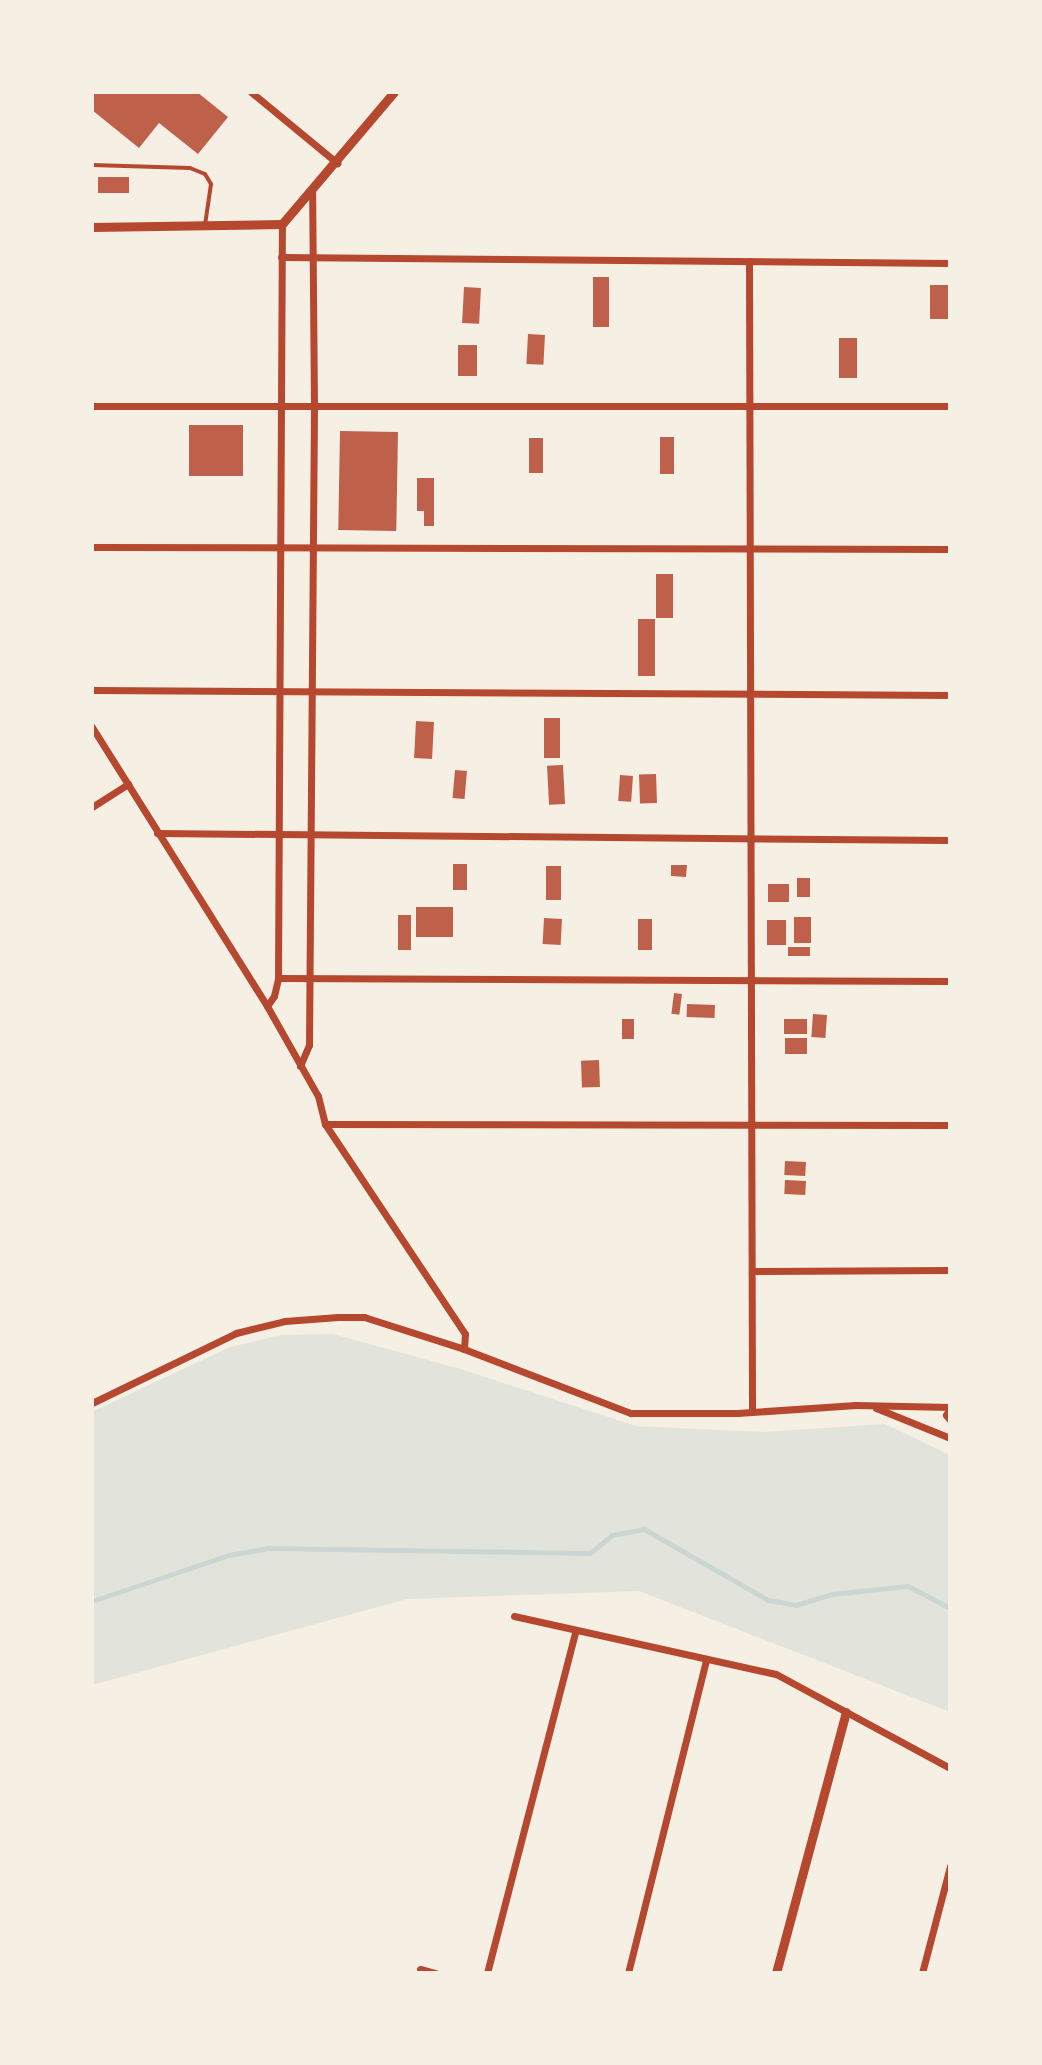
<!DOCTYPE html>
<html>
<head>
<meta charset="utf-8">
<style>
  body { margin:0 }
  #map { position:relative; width:1042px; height:2065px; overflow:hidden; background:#f6efe4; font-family:Montserrat,sans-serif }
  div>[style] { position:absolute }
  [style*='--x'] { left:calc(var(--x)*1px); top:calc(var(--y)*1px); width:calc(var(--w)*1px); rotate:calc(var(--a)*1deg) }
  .green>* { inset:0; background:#e2e4dc }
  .stream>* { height:5px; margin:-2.5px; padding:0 2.5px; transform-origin:2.5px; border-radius:2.5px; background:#c9d6d2 }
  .building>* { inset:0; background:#bf614a; transform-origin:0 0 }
  .service>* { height:4px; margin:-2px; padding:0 2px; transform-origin:2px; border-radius:2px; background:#b5482f }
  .minor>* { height:7px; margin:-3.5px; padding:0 3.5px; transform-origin:3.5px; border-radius:3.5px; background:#b5482f }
  .tertiary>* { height:9px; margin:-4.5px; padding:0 4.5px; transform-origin:4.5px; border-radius:4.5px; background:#b5482f }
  span { translate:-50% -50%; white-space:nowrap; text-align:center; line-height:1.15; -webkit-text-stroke:8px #f6efe4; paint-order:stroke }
  .frame { position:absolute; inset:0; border:94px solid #f6efe4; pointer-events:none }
</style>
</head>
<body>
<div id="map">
  <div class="green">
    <div style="clip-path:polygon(333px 1334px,457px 1368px,636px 1426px,763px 1432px,885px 1424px,950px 1455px,950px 1712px,639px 1591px,407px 1599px,92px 1685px,94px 1411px,230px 1347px,281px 1335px)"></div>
  </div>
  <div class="stream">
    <div style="--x:92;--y:1601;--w:145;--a:-18.6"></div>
    <div style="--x:229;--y:1555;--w:39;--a:-10"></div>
    <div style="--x:267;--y:1548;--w:323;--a:0.9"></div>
    <div style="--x:590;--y:1553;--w:28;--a:-39"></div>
    <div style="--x:612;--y:1535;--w:33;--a:-11"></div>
    <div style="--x:644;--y:1529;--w:143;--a:29.8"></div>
    <div style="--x:768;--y:1600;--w:28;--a:10"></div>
    <div style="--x:796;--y:1605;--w:38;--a:-17"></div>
    <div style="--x:832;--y:1594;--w:76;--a:-6"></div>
    <div style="--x:908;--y:1586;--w:47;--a:27.6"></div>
  </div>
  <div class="building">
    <div style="clip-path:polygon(92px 92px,197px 92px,228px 117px,198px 154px,159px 123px,139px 148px,92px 110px)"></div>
    <div style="left:98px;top:177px;width:31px;height:16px"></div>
    <div style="left:593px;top:277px;width:16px;height:50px"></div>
    <div style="left:930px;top:285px;width:19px;height:34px"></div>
    <div style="left:464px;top:287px;width:17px;height:36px;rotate:3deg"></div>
    <div style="left:528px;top:334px;width:17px;height:30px;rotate:3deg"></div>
    <div style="left:839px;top:338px;width:18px;height:40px"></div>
    <div style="left:458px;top:345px;width:19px;height:31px"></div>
    <div style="left:189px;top:425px;width:54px;height:51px"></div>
    <div style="left:340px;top:431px;width:58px;height:99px;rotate:1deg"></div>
    <div style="left:660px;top:437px;width:14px;height:37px"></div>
    <div style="left:529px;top:438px;width:14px;height:35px"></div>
    <div style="clip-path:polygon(417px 478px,434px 478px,434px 526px,424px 526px,424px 511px,417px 511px)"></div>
    <div style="left:656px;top:574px;width:17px;height:44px"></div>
    <div style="left:638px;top:619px;width:17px;height:57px"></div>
    <div style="left:544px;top:718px;width:16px;height:40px"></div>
    <div style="left:416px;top:721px;width:18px;height:37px;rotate:3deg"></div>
    <div style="left:563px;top:765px;width:39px;height:16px;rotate:87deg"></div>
    <div style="left:455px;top:770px;width:12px;height:28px;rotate:5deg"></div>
    <div style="left:656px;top:774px;width:29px;height:17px;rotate:88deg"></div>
    <div style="left:620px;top:775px;width:13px;height:26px;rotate:4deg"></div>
    <div style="left:453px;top:864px;width:14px;height:26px"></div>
    <div style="clip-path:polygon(671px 865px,687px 865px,686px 877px,671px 876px)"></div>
    <div style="left:546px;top:866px;width:15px;height:34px"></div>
    <div style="left:797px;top:878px;width:13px;height:19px"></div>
    <div style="left:768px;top:884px;width:21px;height:18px"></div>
    <div style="left:416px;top:907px;width:37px;height:30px"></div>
    <div style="left:398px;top:915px;width:13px;height:35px"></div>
    <div style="left:794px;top:917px;width:17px;height:26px"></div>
    <div style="left:544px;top:918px;width:18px;height:26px;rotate:3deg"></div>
    <div style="left:638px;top:919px;width:14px;height:31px"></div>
    <div style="left:767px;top:920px;width:19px;height:25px"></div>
    <div style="left:788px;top:947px;width:22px;height:9px"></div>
    <div style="left:674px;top:993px;width:8px;height:21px;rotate:7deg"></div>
    <div style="left:687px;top:1004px;width:28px;height:13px;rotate:2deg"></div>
    <div style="left:813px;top:1014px;width:14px;height:23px;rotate:4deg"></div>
    <div style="left:622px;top:1019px;width:12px;height:20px"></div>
    <div style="left:784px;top:1019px;width:23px;height:15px"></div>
    <div style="left:785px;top:1038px;width:22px;height:16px"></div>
    <div style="left:599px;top:1060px;width:27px;height:18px;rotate:88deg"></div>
    <div style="left:785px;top:1161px;width:21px;height:14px;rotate:3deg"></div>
    <div style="left:785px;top:1180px;width:21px;height:14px;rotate:3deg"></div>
  </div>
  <div class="service">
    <div style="--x:92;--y:165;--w:98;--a:1.8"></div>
    <div style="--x:190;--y:168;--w:16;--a:22"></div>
    <div style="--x:205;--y:174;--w:12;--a:59"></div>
    <div style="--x:211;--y:184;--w:41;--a:98.3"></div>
  </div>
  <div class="minor">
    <div style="--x:251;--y:92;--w:112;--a:39.5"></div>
    <div style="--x:281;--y:257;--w:669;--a:0.51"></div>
    <div style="--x:749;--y:261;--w:1151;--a:89.85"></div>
    <div style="--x:92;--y:406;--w:858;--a:0"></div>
    <div style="--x:92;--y:547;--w:858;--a:0.13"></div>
    <div style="--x:92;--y:690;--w:858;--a:0.33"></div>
    <div style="--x:92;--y:727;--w:329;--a:57.9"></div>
    <div style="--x:267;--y:1006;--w:103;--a:60.5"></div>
    <div style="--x:318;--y:1096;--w:29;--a:76"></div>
    <div style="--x:325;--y:1124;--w:252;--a:56.3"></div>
    <div style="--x:465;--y:1334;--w:15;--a:94"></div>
    <div style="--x:92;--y:807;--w:43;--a:-32.6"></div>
    <div style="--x:157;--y:833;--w:793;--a:0.51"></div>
    <div style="--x:278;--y:978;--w:672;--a:0.26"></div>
    <div style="--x:267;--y:1006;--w:12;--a:-55"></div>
    <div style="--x:274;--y:996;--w:18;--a:-77"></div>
    <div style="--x:278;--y:978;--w:754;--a:-89.7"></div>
    <div style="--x:300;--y:1066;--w:23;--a:-67"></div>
    <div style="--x:309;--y:1045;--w:639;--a:-89.55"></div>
    <div style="--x:314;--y:406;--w:216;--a:-90.5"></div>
    <div style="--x:325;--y:1124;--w:625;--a:0.09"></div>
    <div style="--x:753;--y:1271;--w:197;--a:-0.3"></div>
    <div style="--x:92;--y:1403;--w:160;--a:-25.9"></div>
    <div style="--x:236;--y:1333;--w:50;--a:-13.8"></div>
    <div style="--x:285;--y:1321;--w:53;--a:-4.3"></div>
    <div style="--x:338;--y:1317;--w:26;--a:0"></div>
    <div style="--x:364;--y:1317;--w:105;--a:17.7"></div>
    <div style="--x:464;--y:1349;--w:179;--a:21"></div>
    <div style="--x:631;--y:1413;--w:106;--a:0"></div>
    <div style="--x:737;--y:1413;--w:119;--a:-3.8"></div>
    <div style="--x:856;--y:1405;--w:94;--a:1.2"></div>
    <div style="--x:876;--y:1408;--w:80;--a:22.1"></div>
    <div style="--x:950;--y:1409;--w:7;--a:124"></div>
    <div style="--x:946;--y:1415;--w:6;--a:51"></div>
    <div style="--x:514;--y:1616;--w:268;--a:12.5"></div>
    <div style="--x:776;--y:1674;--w:198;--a:28.4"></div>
    <div style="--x:420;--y:1969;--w:16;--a:15"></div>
    <div style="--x:487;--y:1973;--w:354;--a:-75.5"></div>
    <div style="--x:628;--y:1973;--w:323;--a:-76"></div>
    <div style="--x:922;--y:1973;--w:111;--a:-75.3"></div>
  </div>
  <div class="tertiary">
    <div style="--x:92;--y:227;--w:190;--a:-0.9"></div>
    <div style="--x:282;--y:224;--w:173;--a:-49.7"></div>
    <div style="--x:776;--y:1973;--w:270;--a:-75"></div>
  </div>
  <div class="frame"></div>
</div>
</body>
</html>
